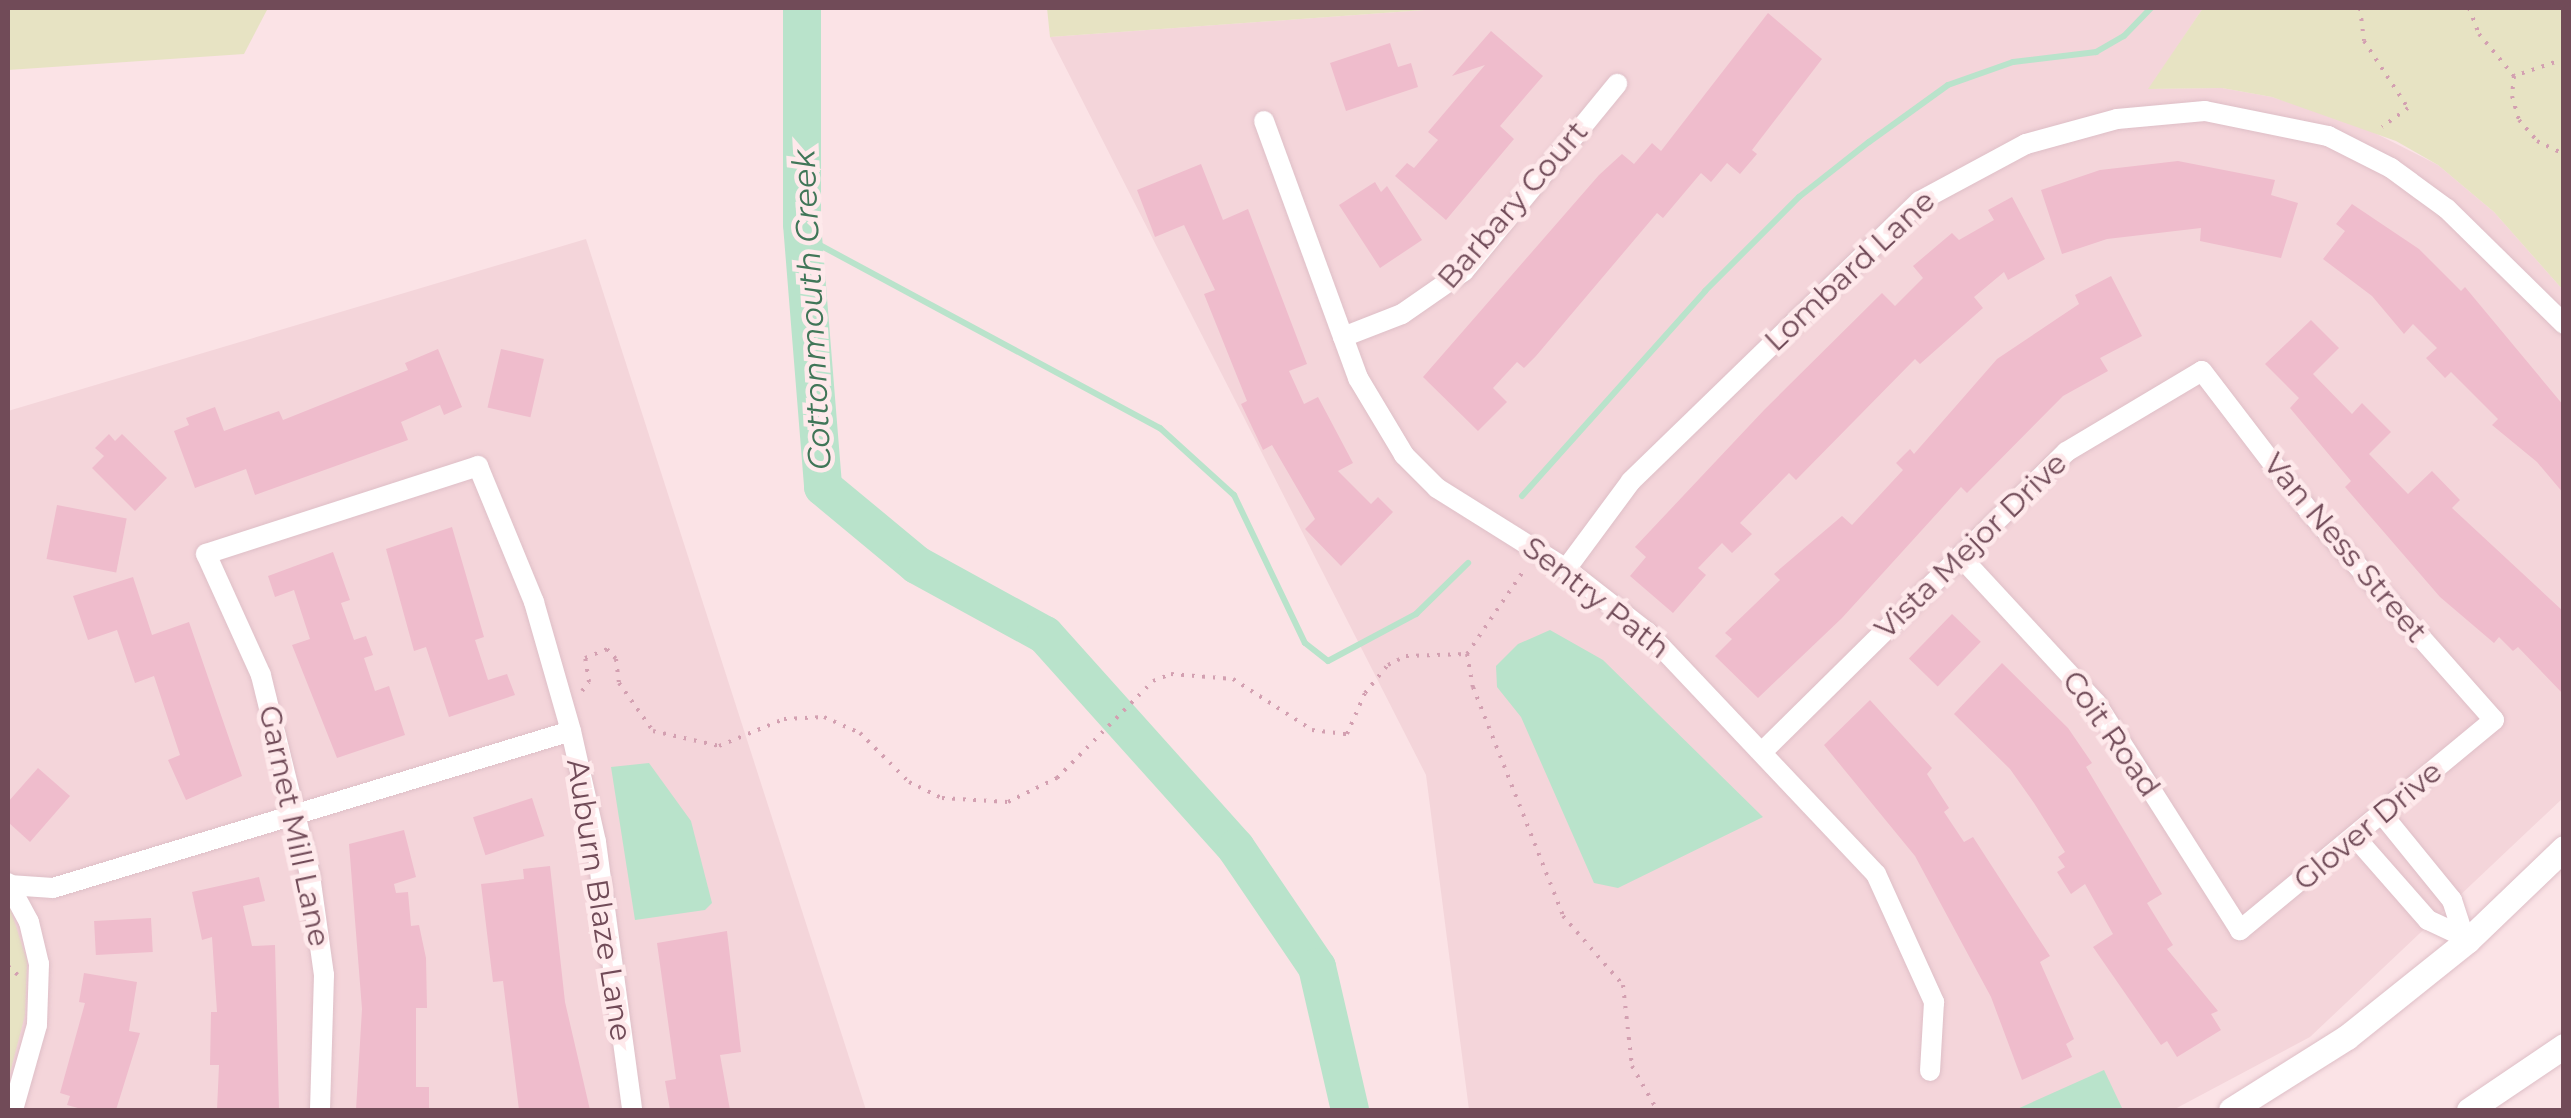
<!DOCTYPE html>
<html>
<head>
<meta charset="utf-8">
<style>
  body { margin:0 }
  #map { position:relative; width:2571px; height:1118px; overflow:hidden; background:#fbe3e6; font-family:Montserrat,sans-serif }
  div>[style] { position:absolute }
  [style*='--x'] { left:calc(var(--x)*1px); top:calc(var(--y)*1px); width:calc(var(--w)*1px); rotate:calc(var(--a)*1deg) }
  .residential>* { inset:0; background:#f4d5da }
  .green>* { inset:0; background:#e7e3c3 }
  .water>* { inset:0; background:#b9e3cb }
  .stream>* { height:6px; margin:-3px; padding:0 3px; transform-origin:3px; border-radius:3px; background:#b9e3cb }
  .river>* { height:38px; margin:-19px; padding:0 19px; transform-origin:19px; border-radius:19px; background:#b9e3cb }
  .building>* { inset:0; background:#efbccc; transform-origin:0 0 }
  .path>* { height:4px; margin-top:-2px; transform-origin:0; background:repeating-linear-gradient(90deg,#d3a0b1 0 2.5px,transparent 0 10.5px) }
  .roads { filter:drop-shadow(0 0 2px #debfc7) drop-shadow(0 0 2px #debfc7) }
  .minor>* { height:20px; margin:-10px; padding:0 10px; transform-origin:10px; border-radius:10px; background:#fff }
  .tertiary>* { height:25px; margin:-12.5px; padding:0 12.5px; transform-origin:12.5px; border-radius:12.5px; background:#fff }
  span { translate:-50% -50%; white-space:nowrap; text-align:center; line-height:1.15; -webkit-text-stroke:9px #fee9eb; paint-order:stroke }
  .street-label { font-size:30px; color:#714b58 }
  .water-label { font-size:32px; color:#407658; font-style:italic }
  .frame { position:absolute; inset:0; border:10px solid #714b58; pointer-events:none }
</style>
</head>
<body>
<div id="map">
  <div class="residential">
    <div style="clip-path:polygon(1452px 8px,2203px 8px,2149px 89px,2222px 88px,2272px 97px,2359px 125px,2438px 165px,2494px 212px,2563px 290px,2563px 798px,2310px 1037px,2173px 1110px,1469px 1110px,1426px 775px,1050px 37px)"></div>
    <div style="clip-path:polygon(586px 239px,866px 1110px,8px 1110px,8px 411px)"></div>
  </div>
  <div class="green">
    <div style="clip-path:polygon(8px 8px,268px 8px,244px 54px,8px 70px)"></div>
    <div style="clip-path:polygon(1047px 8px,1452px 8px,1050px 37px)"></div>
    <div style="clip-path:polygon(2203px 8px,2563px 8px,2563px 290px,2494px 212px,2438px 165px,2396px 141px,2272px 97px,2222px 88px,2148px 89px)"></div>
    <div style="clip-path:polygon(8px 901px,27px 961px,25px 1015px,8px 1081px)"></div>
  </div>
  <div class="water">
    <div style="clip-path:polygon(1550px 630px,1603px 660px,1763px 817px,1618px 888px,1594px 883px,1521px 717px,1497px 687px,1496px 666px,1518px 644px)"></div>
    <div style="clip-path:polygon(649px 763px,691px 821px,712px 903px,705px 910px,635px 920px,611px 767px)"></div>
    <div style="clip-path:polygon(2104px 1070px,2123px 1110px,2015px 1110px)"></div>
  </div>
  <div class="stream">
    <div style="--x:803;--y:236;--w:405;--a:28.3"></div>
    <div style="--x:1160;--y:428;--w:100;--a:42.2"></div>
    <div style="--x:1234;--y:495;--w:164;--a:64.4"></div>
    <div style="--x:1305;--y:643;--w:29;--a:38"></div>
    <div style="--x:1328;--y:661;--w:100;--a:-28.1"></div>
    <div style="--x:1416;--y:614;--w:73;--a:-44.4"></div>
    <div style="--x:1522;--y:496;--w:275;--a:-48.2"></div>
    <div style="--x:1705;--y:291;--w:133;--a:-45"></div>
    <div style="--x:1799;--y:197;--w:89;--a:-38.2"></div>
    <div style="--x:1869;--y:142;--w:97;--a:-35.8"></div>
    <div style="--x:1948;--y:85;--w:69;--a:-19.5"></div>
    <div style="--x:2013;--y:62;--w:84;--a:-6.9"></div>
    <div style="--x:2096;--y:52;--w:32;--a:-30"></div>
    <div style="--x:2124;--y:36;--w:39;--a:-46"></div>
  </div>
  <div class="river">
    <div style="--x:802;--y:8;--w:216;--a:90"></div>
    <div style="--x:802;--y:224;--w:264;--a:85.4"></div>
    <div style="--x:823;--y:487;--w:122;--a:39.7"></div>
    <div style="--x:917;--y:565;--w:146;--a:28.7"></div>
    <div style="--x:1045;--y:635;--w:286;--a:48.1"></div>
    <div style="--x:1236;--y:848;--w:144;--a:55.8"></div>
    <div style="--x:1317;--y:967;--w:147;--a:77"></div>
  </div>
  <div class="building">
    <div style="clip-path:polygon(1768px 13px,1822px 59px,1752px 150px,1757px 154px,1740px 174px,1727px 163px,1711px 182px,1701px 173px,1663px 218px,1657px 213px,1536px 356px,1524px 368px,1517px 362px,1493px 388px,1507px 402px,1478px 431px,1423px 377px,1599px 175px,1622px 154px,1634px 164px,1652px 143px,1661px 151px)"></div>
    <div style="clip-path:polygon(1491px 31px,1543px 76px,1500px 126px,1514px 139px,1446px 220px,1395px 176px,1407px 163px,1414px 168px,1438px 140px,1428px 132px,1485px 65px,1452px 76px)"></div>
    <div style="clip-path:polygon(1390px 43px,1398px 67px,1411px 63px,1418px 87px,1346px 111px,1330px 63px)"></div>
    <div style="clip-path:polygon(2178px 161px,2275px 180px,2271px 195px,2298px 203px,2281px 258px,2200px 241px,2201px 228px,2107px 239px,2062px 254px,2041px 190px,2100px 170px)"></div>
    <div style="clip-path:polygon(1201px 164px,1223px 220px,1248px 209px,1307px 364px,1289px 371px,1304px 404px,1318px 397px,1353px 463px,1338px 471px,1371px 504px,1378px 497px,1393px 512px,1341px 566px,1305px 529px,1315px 519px,1272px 445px,1263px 450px,1241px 404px,1247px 401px,1204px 294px,1215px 290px,1184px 225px,1155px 237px,1137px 190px)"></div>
    <div style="clip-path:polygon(1375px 182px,1381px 192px,1387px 186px,1422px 240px,1380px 268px,1339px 205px)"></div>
    <div style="clip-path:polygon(2012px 197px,2045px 259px,2008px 280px,2004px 272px,1974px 297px,1983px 308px,1920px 364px,1915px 359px,1796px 480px,1789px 473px,1740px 523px,1752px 534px,1732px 553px,1722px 543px,1698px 568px,1706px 575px,1673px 613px,1630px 576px,1646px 557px,1635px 547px,1765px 409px,1882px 293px,1895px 306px,1923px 278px,1913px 266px,1952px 233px,1959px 240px,1994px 220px,1988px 210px)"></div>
    <div style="clip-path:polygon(2352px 204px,2419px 249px,2461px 291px,2465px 287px,2564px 406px,2564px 494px,2537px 462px,2492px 425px,2498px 419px,2451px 372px,2445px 378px,2426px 358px,2437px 348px,2413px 324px,2404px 334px,2372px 296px,2323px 259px,2345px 231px,2336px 224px)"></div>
    <div style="clip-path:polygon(2111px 276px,2142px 336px,2100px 358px,2108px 371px,2063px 396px,1967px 493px,1961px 487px,1842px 618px,1758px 698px,1715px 656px,1732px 639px,1725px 633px,1780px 580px,1774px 574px,1842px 516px,1852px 525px,1903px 470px,1896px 463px,1910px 449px,1914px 454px,1997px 359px,2079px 304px,2075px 295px)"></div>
    <div style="clip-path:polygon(2311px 320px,2339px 348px,2313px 374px,2352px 414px,2362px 403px,2391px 432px,2369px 454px,2408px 494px,2432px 471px,2460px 500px,2452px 508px,2564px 612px,2564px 695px,2518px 647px,2513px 651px,2499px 637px,2494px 643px,2440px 597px,2345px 487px,2351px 481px,2290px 408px,2299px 398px,2265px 364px)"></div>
    <div style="clip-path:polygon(438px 349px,462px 407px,444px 415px,440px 405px,401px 422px,408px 440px,255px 495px,246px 469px,195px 488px,174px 431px,189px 425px,186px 418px,215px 407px,224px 431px,279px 411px,283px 420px,408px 370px,405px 363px)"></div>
    <div style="left:501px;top:349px;width:44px;height:60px;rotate:13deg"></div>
    <div style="clip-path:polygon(109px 434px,115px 441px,122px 434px,167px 478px,135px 511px,92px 468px,104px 456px,95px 448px)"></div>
    <div style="left:57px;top:505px;width:71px;height:55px;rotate:11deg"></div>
    <div style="clip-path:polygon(452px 527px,484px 637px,475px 640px,488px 680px,507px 674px,515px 695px,449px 717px,426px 647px,414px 651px,386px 549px)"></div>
    <div style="clip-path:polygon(333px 552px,350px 600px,341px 603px,354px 640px,366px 636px,373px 655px,364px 658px,375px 691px,389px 686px,405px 735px,337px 758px,292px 645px,310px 639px,294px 590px,275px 597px,268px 576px)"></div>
    <div style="clip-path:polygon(133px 577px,152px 635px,189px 622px,242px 776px,186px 800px,168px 760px,180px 755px,154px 676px,135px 683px,117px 630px,88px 640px,73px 596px)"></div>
    <div style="left:1952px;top:614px;width:40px;height:62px;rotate:44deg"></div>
    <div style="clip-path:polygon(2002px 663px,2068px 728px,2092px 763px,2086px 767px,2162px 894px,2147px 903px,2173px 945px,2167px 949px,2218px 1011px,2211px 1014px,2221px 1030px,2177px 1057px,2167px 1041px,2161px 1045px,2093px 947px,2113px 934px,2085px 884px,2071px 894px,2057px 872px,2065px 867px,2058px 857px,2065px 852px,2034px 803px,2010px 769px,1954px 714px)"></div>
    <div style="clip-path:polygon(1870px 700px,1932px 768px,1927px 774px,1949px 808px,1944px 812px,1964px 842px,1973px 837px,2050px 956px,2040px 962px,2074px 1039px,2066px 1044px,2072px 1057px,2022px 1080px,1991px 997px,1915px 856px,1824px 745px)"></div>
    <div style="clip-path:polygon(38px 768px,70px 796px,30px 842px,8px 822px,8px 802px)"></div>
    <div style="left:532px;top:798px;width:40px;height:62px;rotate:72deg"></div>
    <div style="clip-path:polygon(404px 830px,416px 877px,394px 884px,396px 893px,408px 892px,411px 926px,419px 925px,426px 958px,427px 1008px,416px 1008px,416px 1087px,429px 1087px,429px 1110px,356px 1110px,362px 1009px,349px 844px)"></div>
    <div style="clip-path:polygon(550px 866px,565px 1002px,590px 1110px,519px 1110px,503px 981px,493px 982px,481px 884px,524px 879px,523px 869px)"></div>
    <div style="clip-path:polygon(259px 877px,265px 901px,243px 906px,252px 946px,275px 945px,279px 1110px,217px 1110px,219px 1065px,210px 1065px,211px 1012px,217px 1012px,212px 937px,202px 940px,192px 892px)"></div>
    <div style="left:151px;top:918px;width:34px;height:57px;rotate:87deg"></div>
    <div style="clip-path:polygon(727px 931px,741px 1052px,720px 1055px,730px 1110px,670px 1110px,665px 1081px,676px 1079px,657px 943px)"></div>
    <div style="clip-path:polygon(84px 973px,137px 982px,129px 1031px,140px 1033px,116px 1110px,85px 1110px,67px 1105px,70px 1096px,60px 1093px,85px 1003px,79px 1002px)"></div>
  </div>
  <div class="path">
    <div style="--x:2360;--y:8;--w:33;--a:83"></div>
    <div style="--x:2364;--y:41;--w:80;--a:56.7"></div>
    <div style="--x:2408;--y:108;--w:32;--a:144"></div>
    <div style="--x:2469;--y:8;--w:28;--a:69"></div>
    <div style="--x:2479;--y:34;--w:55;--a:50.2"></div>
    <div style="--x:2564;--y:59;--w:53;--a:161.2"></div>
    <div style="--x:2514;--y:76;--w:20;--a:96"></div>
    <div style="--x:2512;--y:96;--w:25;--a:74"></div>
    <div style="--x:2519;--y:120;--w:28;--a:49"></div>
    <div style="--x:2537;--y:141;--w:30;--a:26"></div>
    <div style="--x:1467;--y:654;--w:34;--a:80"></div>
    <div style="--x:1473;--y:687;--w:246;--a:68.5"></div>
    <div style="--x:1563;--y:916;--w:91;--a:49"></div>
    <div style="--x:1623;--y:985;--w:81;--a:83.7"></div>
    <div style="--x:1632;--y:1066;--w:51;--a:60.4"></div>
    <div style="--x:582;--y:691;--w:11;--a:-52"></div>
    <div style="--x:589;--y:682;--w:24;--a:-99"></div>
    <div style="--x:585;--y:658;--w:24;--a:-22"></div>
    <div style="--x:607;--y:649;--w:13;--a:48"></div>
    <div style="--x:616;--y:659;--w:24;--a:83"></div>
    <div style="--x:619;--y:683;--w:59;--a:54.7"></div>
    <div style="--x:653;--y:731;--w:68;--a:12.8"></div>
    <div style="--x:719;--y:746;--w:70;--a:-22.6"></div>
    <div style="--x:784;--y:719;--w:40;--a:-2.9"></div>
    <div style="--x:824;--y:717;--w:39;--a:24"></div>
    <div style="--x:860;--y:733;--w:69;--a:45"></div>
    <div style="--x:909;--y:782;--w:37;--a:26"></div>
    <div style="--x:942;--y:798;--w:66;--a:3.5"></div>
    <div style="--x:1008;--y:802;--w:55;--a:-26.1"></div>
    <div style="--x:1057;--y:778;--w:136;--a:-45.3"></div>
    <div style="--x:1153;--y:681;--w:19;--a:-21"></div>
    <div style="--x:1171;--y:674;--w:62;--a:4.6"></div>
    <div style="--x:1233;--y:679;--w:94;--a:32.8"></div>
    <div style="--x:1312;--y:730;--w:35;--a:7"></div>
    <div style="--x:1347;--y:734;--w:45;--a:-66.3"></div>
    <div style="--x:1365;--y:693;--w:36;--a:-51"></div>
    <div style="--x:1388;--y:665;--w:20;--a:-27"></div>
    <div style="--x:1406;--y:656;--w:61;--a:-1.9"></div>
    <div style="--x:1467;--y:654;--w:102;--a:-55.8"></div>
    <div style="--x:8;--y:966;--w:13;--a:42"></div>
  </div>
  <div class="roads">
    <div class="minor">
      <div style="--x:1264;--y:121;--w:274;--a:69.9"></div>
      <div style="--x:1358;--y:378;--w:90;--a:59.1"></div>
      <div style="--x:1404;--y:455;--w:47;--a:45"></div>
      <div style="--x:1437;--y:488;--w:152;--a:32.1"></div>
      <div style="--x:1566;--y:569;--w:103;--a:37.9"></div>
      <div style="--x:1647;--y:632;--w:333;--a:46.6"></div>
      <div style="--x:1876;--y:874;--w:141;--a:65.6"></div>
      <div style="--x:1934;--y:1002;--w:69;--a:93.3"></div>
      <div style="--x:1343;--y:337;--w:63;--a:-21.3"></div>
      <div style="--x:1402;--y:314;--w:75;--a:-34.7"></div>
      <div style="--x:1464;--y:271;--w:242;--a:-50.7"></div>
      <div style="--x:1566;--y:569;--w:109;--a:-53.5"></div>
      <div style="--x:1631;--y:481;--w:402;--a:-44.1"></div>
      <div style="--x:1920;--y:201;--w:120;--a:-28.3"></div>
      <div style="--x:2026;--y:144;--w:94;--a:-15.4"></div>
      <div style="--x:2117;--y:119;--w:88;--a:-5.2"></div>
      <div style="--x:2205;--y:111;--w:126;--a:11.5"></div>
      <div style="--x:2328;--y:136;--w:71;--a:26.9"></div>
      <div style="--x:2391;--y:168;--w:69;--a:36.2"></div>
      <div style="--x:2447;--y:209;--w:164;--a:44.5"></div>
      <div style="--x:1763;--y:751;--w:426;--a:-44.6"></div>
      <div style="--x:2066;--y:452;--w:158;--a:-30.8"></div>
      <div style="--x:2202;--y:371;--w:176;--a:52.6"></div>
      <div style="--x:2309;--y:511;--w:279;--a:48.5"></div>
      <div style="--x:2494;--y:720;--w:330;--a:140.4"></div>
      <div style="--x:2240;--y:930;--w:269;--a:-122.4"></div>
      <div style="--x:2096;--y:703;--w:200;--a:-132.8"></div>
      <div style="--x:2382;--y:814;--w:111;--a:50.9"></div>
      <div style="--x:2452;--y:900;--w:39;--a:72"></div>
      <div style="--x:2355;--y:837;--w:111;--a:48.7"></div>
      <div style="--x:2428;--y:920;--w:40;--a:25"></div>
      <div style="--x:8;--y:883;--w:44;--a:61.7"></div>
      <div style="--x:29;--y:922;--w:43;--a:76.6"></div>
      <div style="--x:39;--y:964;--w:61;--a:91.9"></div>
      <div style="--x:37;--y:1025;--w:88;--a:105.8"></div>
      <div style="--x:9;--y:885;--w:44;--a:3.9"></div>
      <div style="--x:53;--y:888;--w:541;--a:-16.86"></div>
      <div style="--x:320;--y:1110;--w:135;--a:-88.3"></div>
      <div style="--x:324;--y:975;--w:101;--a:-98"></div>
      <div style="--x:310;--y:875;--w:206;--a:-103.8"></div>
      <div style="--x:261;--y:675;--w:133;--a:-114.4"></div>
      <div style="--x:206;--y:554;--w:286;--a:-17.9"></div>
      <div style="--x:478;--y:466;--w:147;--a:67.6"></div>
      <div style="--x:534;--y:602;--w:134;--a:74"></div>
      <div style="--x:571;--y:731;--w:114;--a:77.3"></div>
      <div style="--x:596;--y:842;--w:270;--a:82.3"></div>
    </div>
    <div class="tertiary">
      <div style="--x:2231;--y:1110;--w:137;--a:-32.2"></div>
      <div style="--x:2347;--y:1037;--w:154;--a:-38.7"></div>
      <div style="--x:2467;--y:941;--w:134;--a:-43.8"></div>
      <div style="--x:2469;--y:1110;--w:115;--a:-34"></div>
    </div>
  </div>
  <div class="street-label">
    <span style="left:1513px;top:205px;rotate:-49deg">Barbary Court</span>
    <span style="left:1850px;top:271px;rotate:-43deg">Lombard Lane</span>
    <span style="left:1971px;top:546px;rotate:-44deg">Vista Mejor Drive</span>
    <span style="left:2345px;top:548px;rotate:50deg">Van Ness Street</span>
    <span style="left:1596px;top:598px;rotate:38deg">Sentry Path</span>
    <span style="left:2111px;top:734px;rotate:55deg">Coit Road</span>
    <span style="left:294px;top:826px;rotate:78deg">Garnet Mill Lane</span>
    <span style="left:2368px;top:826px;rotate:-40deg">Glover Drive</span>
    <span style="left:599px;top:900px;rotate:81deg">Auburn Blaze Lane</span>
  </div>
  <div class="water-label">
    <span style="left:812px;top:310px;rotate:-93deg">Cottonmouth Creek</span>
  </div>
  <div class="frame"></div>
</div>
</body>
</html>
